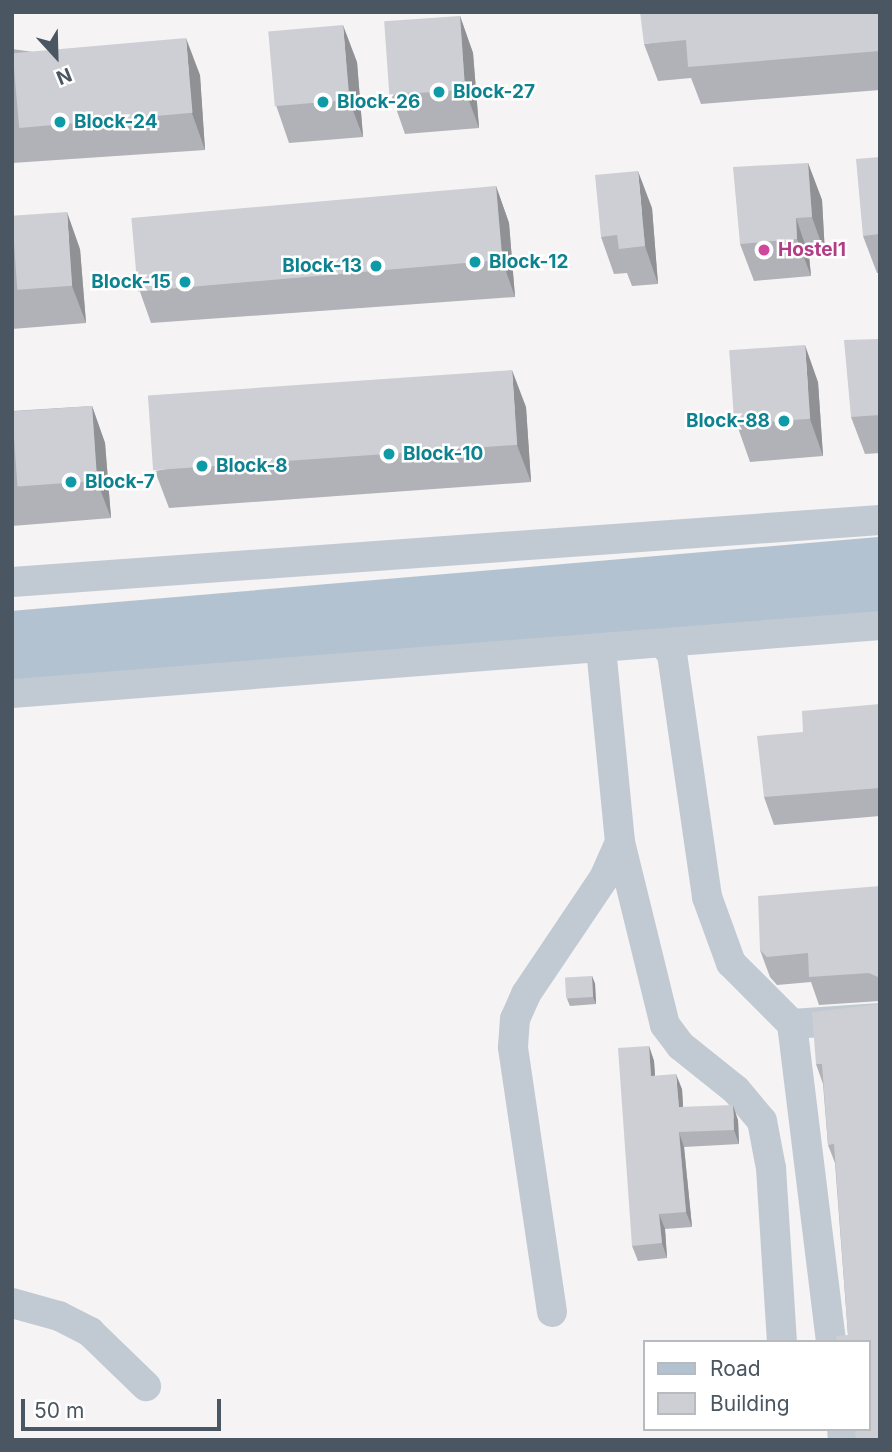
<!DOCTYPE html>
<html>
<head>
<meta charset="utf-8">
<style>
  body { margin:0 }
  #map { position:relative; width:892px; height:1452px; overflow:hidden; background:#f5f3f3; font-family:Inter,sans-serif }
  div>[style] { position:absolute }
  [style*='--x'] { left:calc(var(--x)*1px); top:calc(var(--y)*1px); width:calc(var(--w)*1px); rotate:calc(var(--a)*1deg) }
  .minor>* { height:30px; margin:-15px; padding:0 15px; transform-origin:15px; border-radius:15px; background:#c1cad2 }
  .major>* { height:38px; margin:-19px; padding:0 19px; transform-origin:19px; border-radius:19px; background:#b3c2d1 }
  .wall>* { inset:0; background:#b0b2b7 }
  .shaded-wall>* { inset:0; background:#909195 }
  .building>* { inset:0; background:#cdcfd5; transform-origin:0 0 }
  .dots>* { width:19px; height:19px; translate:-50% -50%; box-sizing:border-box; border:4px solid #fff; border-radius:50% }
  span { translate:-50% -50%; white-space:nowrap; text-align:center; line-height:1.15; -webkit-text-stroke:5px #fff; paint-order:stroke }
  .culture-label { font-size:19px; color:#0d838f; font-weight:700 }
  .left { translate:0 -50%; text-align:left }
  .right { translate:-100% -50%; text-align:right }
  .hotel-label { font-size:19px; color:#b23c85; font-weight:700 }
  .frame { position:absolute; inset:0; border:14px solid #4a5661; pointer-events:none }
  .legend { position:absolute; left:643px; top:1340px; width:228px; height:91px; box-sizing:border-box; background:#fff; border:2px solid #b7bbc0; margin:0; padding:9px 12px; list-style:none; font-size:21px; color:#4a5661 }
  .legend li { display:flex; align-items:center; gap:14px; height:35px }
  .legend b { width:35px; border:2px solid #b7bbc0 }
  .north { position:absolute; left:21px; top:21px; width:70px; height:70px; -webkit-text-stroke:5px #fff; paint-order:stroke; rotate:158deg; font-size:19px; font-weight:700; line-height:28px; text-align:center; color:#4a5661 }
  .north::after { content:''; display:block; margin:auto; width:24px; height:32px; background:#4a5661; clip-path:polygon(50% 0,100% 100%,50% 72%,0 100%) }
  .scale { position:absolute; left:21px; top:1399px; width:200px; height:32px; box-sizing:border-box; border:4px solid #4a5661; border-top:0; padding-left:9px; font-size:21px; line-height:24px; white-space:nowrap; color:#4a5661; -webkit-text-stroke:5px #fff; paint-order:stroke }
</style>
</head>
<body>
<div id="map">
  <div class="minor">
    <div style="--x:12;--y:582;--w:870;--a:-4.09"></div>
    <div style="--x:648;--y:638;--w:15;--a:16"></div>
    <div style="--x:662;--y:642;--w:16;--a:50"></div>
    <div style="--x:672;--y:654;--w:246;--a:81.8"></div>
    <div style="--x:707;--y:897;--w:70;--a:70"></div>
    <div style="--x:731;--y:963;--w:86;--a:45"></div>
    <div style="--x:792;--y:1024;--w:88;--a:-3.9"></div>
    <div style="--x:12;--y:693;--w:871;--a:-4.48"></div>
    <div style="--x:620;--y:842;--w:188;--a:76.2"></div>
    <div style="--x:665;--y:1025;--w:26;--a:53"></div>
    <div style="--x:681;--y:1046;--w:70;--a:38.7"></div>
    <div style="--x:736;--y:1090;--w:40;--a:50"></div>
    <div style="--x:762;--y:1121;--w:48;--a:79.2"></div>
    <div style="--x:771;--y:1168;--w:174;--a:86.4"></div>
    <div style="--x:792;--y:1024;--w:320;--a:83"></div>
    <div style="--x:12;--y:1303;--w:49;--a:15.5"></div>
    <div style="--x:59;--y:1316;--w:35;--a:27"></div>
    <div style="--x:90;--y:1332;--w:78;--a:44"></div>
    <div style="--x:552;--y:1312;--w:268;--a:-98.4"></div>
    <div style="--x:513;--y:1047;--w:28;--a:-86"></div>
    <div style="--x:515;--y:1019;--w:27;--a:-66"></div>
    <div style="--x:526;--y:994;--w:140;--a:-56.1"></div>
    <div style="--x:604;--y:878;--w:39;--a:-66"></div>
    <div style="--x:620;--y:842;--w:215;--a:-95.6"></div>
    <div style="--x:842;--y:1429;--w:11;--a:85"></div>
  </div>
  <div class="major">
    <div style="--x:12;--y:630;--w:871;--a:-4.87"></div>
    <div style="--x:12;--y:660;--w:871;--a:-4.48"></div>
  </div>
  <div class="wall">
    <div style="clip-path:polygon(880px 12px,880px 90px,701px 104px,691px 78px,658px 81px,644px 44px)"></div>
    <div style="clip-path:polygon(460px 16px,473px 53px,479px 128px,405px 134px,392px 97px)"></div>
    <div style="clip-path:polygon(12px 49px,200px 75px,205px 150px,12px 163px)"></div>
    <div style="clip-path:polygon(357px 62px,363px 137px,289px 143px,276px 105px)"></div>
    <div style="clip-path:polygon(880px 157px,880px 273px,877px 273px,863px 236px)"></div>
    <div style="clip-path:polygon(808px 163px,822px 200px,825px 254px,809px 256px,811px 276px,754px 281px,740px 244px)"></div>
    <div style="clip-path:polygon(496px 186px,509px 223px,515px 297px,151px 323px,138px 286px)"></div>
    <div style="clip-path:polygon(652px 208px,658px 284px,632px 286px,627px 273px,614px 274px,601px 237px)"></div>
    <div style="clip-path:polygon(12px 215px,80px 249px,86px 323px,12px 329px)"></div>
    <div style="clip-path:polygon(880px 339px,880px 453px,865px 454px,851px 417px)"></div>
    <div style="clip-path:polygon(818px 382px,823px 456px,750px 462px,737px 425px)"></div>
    <div style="clip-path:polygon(92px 406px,105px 443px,111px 518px,12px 526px,12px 411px)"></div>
    <div style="clip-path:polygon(526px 407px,531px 482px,169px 508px,155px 471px)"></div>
    <div style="clip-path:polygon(880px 704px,880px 816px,774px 825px,764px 797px,803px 732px)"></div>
    <div style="clip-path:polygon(880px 886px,880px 1001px,819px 1005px,811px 982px,777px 985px,770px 977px,760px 950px)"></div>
    <div style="clip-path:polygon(592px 976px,595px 984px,596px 1004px,570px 1006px,567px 999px)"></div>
    <div style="clip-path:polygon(879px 1005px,848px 1335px,835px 1163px,828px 1145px,823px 1084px,816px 1064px)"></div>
    <div style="clip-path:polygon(649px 1046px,654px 1061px,655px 1076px,682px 1089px,683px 1107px,738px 1120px,739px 1144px,684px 1147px,692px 1227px,665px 1229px,667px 1258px,638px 1261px,632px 1246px)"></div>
  </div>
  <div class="shaded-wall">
    <div style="clip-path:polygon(460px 16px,473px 53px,479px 128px,465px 90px)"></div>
    <div style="clip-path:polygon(343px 25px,357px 62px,363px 137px,349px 100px)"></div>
    <div style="clip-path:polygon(186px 38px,200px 75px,205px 150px,192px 113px)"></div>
    <div style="clip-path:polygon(808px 163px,822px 200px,825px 254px,812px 217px)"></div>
    <div style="clip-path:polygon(638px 171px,652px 208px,658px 284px,645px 246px)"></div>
    <div style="clip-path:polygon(496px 186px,509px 223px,515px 297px,502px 260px)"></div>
    <div style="clip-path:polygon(67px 212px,80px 249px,86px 323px,72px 286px)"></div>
    <div style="clip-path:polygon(796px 218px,809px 256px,811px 276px,797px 239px)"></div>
    <div style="clip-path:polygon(805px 345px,818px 382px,823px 456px,810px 419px)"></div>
    <div style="clip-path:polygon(512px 370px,526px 407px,531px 482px,517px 445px)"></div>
    <div style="clip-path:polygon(92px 406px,105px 443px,111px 518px,97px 481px)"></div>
    <div style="clip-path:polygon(592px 976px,595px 984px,596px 1004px,593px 997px)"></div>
    <div style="clip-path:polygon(649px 1046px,654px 1061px,656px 1091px,651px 1076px)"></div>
    <div style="clip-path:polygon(676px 1074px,682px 1089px,684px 1122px,679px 1107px)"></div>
    <div style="clip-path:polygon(733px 1105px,738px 1120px,739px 1144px,734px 1130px)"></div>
    <div style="clip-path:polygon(679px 1132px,684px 1147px,692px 1227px,686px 1212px)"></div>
    <div style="clip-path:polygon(659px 1214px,665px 1229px,667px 1258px,662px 1243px)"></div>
  </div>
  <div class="building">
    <div style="clip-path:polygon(640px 12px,880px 12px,879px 51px,688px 67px,686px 40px,644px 44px)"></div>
    <div style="left:460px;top:16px;width:74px;height:76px;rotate:86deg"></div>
    <div style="left:343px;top:25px;width:75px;height:75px;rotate:85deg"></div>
    <div style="left:186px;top:38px;width:75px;height:174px;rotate:85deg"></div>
    <div style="clip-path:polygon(880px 157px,880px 234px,863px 236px,856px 159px)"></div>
    <div style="clip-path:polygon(808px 163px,812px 217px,796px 218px,797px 239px,740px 244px,733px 167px)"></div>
    <div style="clip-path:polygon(638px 171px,645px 246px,619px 249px,617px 235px,601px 237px,595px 175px)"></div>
    <div style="left:496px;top:186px;width:74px;height:366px;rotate:85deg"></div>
    <div style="left:67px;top:212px;width:74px;height:55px;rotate:86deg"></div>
    <div style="clip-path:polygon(880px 339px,880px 415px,851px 417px,844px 340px)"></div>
    <div style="left:805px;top:345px;width:74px;height:76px;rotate:86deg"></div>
    <div style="left:512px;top:370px;width:75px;height:365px;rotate:86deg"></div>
    <div style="left:92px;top:406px;width:75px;height:80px;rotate:86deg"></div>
    <div style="clip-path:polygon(880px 704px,880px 788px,764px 797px,757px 736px,803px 732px,802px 711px)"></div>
    <div style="clip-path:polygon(880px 886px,880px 978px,869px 973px,809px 977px,808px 953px,767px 957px,760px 950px,758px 896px)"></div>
    <div style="left:592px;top:976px;width:21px;height:27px;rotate:87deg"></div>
    <div style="clip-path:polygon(880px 1004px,880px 1440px,856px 1440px,855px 1429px,869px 1429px,869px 1342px,837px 1342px,836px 1336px,848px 1335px,834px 1144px,828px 1145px,822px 1064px,816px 1064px,812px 1012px)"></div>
    <div style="clip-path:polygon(649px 1046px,651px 1076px,676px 1074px,679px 1107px,733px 1105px,734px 1130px,679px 1132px,686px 1212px,659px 1214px,662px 1243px,632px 1246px,618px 1048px)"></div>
  </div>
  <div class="dots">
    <div style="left:439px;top:92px;background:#0f9aa8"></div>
    <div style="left:323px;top:102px;background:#0f9aa8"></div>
    <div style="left:60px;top:122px;background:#0f9aa8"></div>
    <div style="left:764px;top:250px;background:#d1479c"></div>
    <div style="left:475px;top:262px;background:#0f9aa8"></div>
    <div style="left:376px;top:266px;background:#0f9aa8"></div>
    <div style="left:185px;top:282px;background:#0f9aa8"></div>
    <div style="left:784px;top:421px;background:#0f9aa8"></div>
    <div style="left:389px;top:454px;background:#0f9aa8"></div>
    <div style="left:202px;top:466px;background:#0f9aa8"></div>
    <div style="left:71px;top:482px;background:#0f9aa8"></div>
  </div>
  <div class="culture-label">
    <span class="left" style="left:453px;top:92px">Block-27</span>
    <span class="left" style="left:337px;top:102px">Block-26</span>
    <span class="left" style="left:74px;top:122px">Block-24</span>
    <span class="left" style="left:489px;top:262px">Block-12</span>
    <span class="right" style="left:362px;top:266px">Block-13</span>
    <span class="right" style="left:171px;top:282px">Block-15</span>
    <span class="right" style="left:770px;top:421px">Block-88</span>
    <span class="left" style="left:403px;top:454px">Block-10</span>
    <span class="left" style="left:216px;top:466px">Block-8</span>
    <span class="left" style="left:85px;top:482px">Block-7</span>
  </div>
  <div class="hotel-label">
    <span class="left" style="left:778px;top:250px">Hostel1</span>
  </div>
  <div class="frame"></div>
  <ul class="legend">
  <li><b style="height:9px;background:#b3c2d1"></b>Road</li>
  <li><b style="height:19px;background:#cdcfd5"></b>Building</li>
  </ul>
  <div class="north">N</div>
  <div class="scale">50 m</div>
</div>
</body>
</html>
